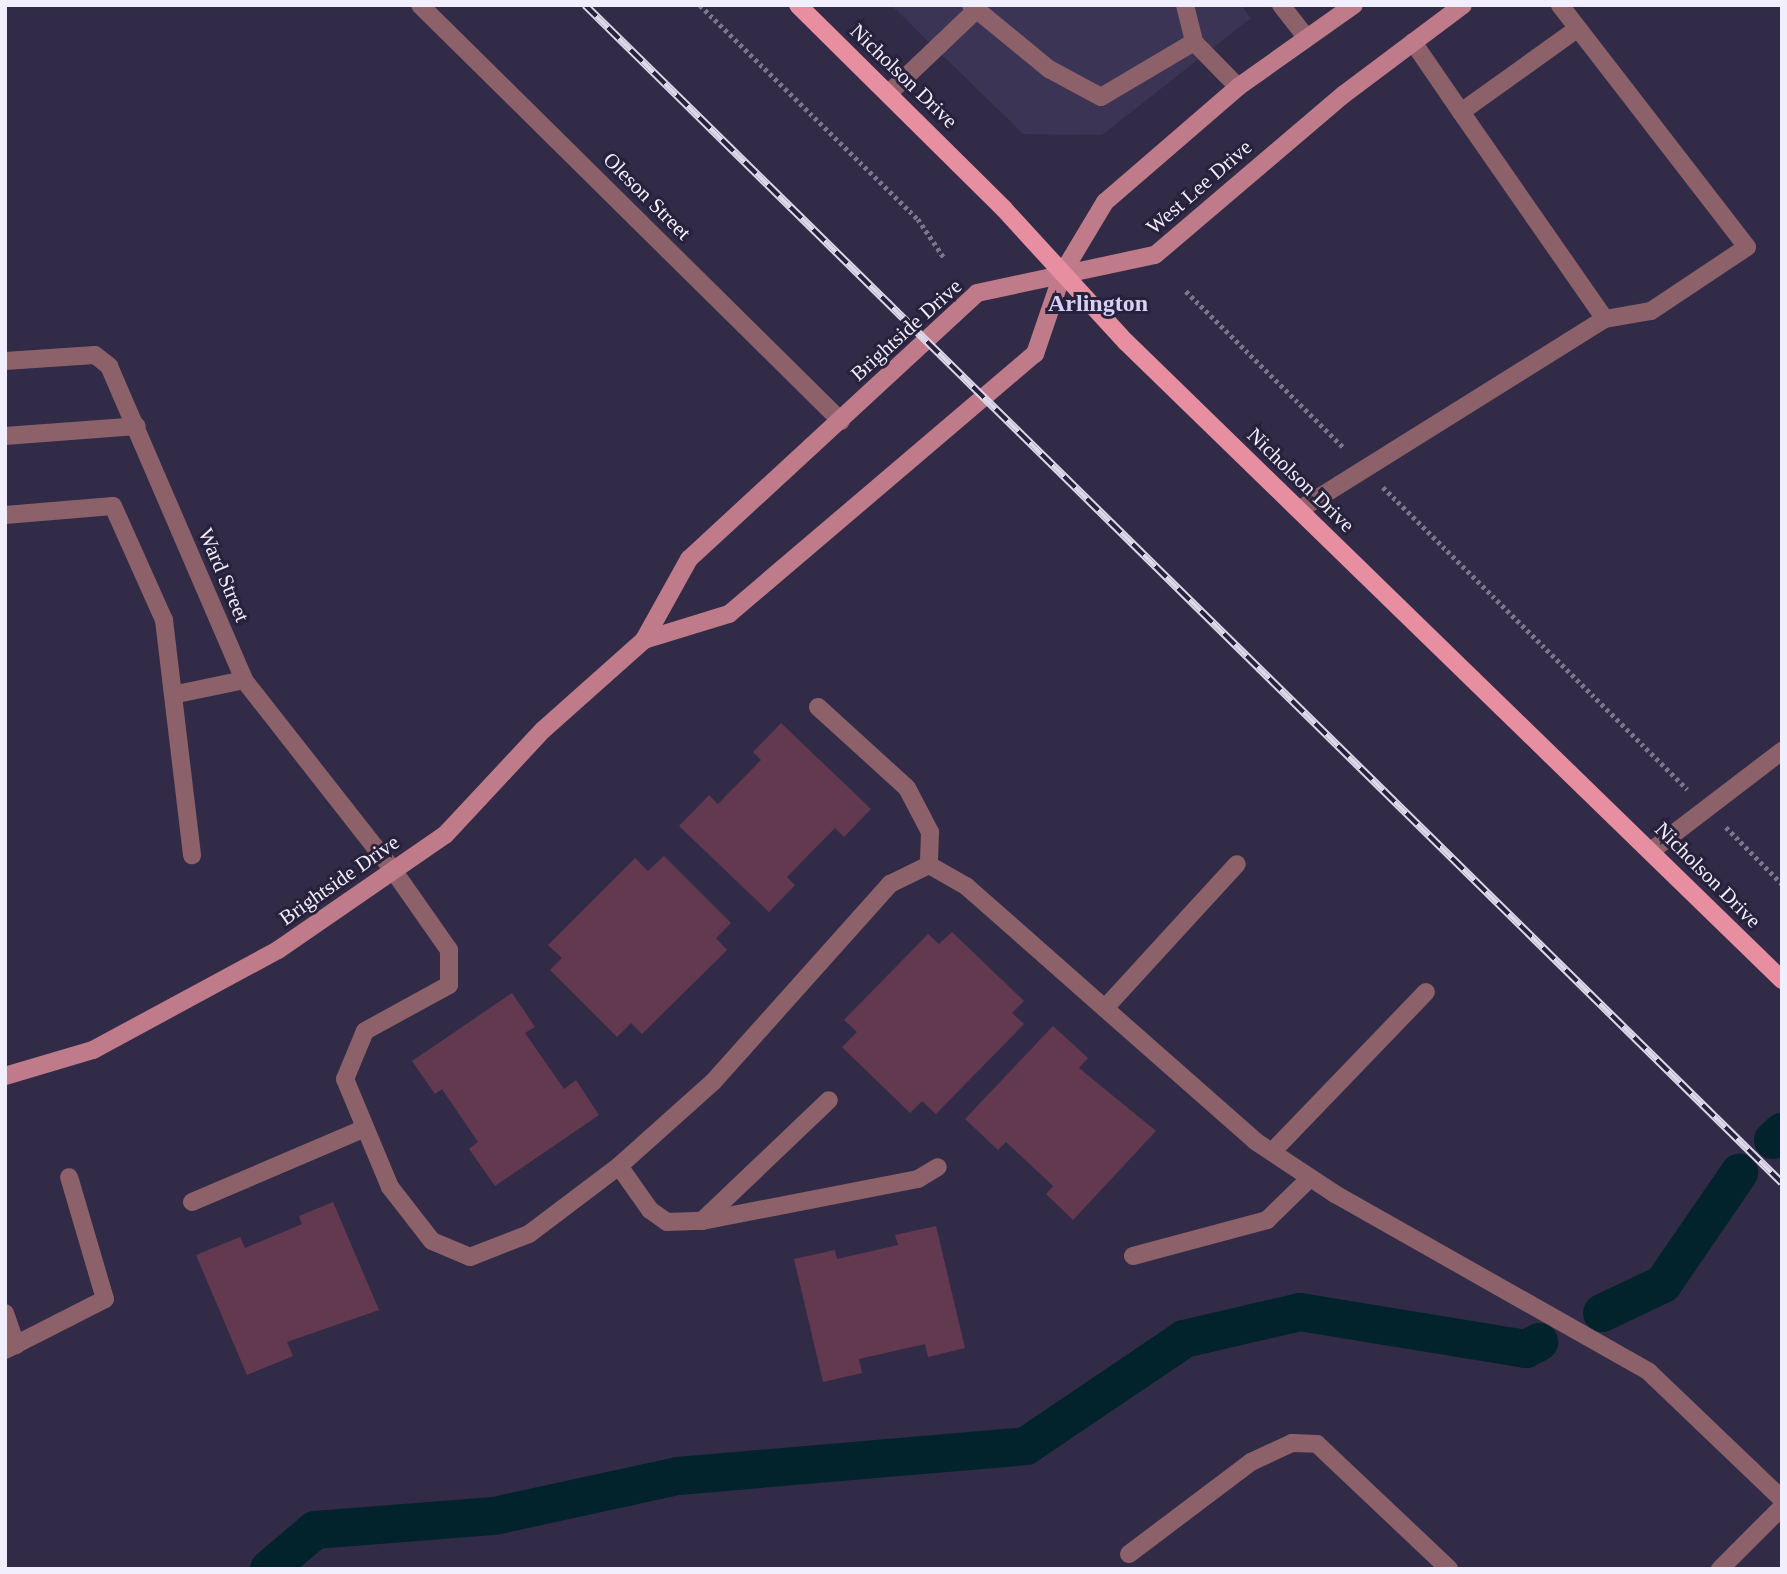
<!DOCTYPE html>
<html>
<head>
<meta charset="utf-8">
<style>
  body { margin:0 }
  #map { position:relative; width:1787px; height:1574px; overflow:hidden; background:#312b47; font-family:"Times New Roman",serif }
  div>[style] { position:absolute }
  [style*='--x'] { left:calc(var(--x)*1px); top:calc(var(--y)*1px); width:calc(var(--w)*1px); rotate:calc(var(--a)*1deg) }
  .built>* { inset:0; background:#3c3455 }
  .canal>* { height:38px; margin:-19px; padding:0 19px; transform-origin:19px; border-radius:19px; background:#02232b }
  .building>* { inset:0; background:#63394f }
  .path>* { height:4.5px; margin-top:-2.25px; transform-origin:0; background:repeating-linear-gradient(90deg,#7b768d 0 3.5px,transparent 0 7px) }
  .lane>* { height:18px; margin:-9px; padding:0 9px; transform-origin:9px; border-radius:9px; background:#8c6169 }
  .street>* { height:18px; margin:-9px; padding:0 9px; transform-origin:9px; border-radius:9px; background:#8c6169 }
  .secondary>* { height:18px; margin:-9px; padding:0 9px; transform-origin:9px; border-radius:9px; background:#bf7b89 }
  .primary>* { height:18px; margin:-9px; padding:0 9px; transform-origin:9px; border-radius:9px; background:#e78fa1 }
  .rail>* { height:8px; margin-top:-4px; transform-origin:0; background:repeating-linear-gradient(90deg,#27213c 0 16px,#dcd8e9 0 32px); box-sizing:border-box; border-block:2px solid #dcd8e9 }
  span { translate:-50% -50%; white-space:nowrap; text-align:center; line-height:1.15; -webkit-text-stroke:6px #27213c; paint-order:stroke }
  .street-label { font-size:21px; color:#f1eefd }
  .quarter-label { font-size:24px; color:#d7d1f5; font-weight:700 }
  .frame { position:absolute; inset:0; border:7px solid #f1eefd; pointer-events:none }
</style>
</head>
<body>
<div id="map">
  <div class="built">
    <div style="clip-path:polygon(891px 5px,1241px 5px,1251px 18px,1102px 135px,1023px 134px)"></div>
  </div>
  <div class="canal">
    <div style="--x:1773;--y:1140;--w:12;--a:-42"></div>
    <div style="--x:1602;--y:1313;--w:68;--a:-25.4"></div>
    <div style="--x:1663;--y:1284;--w:135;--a:-55.6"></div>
    <div style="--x:269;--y:1569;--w:60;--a:-40.3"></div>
    <div style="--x:315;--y:1530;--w:180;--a:-4.5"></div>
    <div style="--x:494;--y:1516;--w:188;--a:-12.3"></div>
    <div style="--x:678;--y:1476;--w:349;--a:-4.9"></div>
    <div style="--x:1026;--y:1446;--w:191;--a:-34.1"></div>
    <div style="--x:1184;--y:1339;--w:119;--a:-13.1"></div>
    <div style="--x:1300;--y:1312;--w:229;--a:9.3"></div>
    <div style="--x:1526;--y:1349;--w:15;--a:-28"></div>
  </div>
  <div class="building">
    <div style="clip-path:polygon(781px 723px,871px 809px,844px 837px,835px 828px,787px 877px,795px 885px,769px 912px,679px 826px,709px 795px,718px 804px,761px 760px,753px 752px)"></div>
    <div style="clip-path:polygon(664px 856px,731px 923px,716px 938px,727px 950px,642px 1034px,631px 1023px,617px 1037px,550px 970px,562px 958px,548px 945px,635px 858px,648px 871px)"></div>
    <div style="clip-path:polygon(952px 932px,1024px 1001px,1012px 1013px,1024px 1024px,936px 1114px,922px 1101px,910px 1113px,842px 1047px,857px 1032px,844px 1020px,928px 934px,939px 944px)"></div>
    <div style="clip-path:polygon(512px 993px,535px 1027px,525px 1033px,564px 1089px,576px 1080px,599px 1115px,495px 1186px,469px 1149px,478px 1142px,442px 1089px,435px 1094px,412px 1061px)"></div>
    <div style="clip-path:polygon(1053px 1026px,1088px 1058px,1079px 1068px,1156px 1131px,1073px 1220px,1046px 1194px,1053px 1186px,1006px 1142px,998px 1150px,965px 1119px)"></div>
    <div style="clip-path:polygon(333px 1202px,379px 1310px,287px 1342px,293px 1356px,247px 1375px,196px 1255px,240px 1237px,245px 1248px,302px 1224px,299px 1216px)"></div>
    <div style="clip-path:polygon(936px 1226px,965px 1348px,928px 1357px,925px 1344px,859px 1359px,862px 1373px,823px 1382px,794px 1259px,835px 1250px,837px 1259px,898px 1245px,895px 1235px)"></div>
  </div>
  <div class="path">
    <div style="--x:700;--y:5;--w:305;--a:44.5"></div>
    <div style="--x:918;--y:219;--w:48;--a:56"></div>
    <div style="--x:1186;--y:291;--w:224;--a:44.8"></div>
    <div style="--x:1383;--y:487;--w:429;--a:44.8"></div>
    <div style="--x:1726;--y:827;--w:80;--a:45.5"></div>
  </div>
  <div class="lane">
    <div style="--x:971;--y:5;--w:101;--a:39.4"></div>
    <div style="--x:1049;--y:69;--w:59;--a:28.3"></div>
    <div style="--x:1101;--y:97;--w:108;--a:-30.6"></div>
    <div style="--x:1194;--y:42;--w:63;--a:45.6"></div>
    <div style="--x:1185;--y:5;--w:38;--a:76"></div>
    <div style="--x:1281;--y:5;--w:41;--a:52"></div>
    <div style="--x:1413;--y:42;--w:85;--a:55.6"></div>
    <div style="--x:1461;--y:112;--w:143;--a:-35.6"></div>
    <div style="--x:890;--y:92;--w:119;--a:-43.6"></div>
    <div style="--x:1461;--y:112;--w:252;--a:55.2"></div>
    <div style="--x:5;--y:436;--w:132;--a:-4.3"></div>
    <div style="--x:1299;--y:510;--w:361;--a:-32"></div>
    <div style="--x:1605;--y:319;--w:47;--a:-9.9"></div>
    <div style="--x:1651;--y:311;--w:115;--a:-33.7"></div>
    <div style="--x:1747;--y:247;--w:306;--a:-127.7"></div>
    <div style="--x:5;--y:515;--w:108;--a:-4.8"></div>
    <div style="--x:113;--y:506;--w:125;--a:65.9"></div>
    <div style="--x:164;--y:620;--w:237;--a:83.2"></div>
    <div style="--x:177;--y:694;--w:68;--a:-11.8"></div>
    <div style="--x:818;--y:707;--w:120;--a:42.3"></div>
    <div style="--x:907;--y:788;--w:50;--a:62.4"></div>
    <div style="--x:930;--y:832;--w:33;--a:92"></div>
    <div style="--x:1651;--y:851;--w:165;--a:-37.4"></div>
    <div style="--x:393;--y:870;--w:98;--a:55"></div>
    <div style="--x:449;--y:950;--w:35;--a:90"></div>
    <div style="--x:449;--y:985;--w:96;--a:151.3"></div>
    <div style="--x:365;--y:1031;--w:52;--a:112.6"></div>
    <div style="--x:345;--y:1079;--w:117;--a:67.4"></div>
    <div style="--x:390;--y:1187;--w:68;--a:52.1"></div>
    <div style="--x:432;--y:1241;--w:41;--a:22.8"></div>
    <div style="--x:470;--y:1257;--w:63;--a:-21.3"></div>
    <div style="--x:529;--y:1234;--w:113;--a:-37.1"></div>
    <div style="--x:619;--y:1166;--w:126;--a:-41.8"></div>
    <div style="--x:713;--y:1082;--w:266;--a:-48.2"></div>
    <div style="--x:890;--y:884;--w:43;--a:-26"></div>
    <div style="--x:929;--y:865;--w:43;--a:29.6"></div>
    <div style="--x:966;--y:886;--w:385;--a:41.4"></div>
    <div style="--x:1255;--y:1141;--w:96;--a:33.5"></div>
    <div style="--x:1335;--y:1194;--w:361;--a:29.5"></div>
    <div style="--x:1649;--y:1372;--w:184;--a:43.7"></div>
    <div style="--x:1105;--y:1008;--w:195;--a:-47.5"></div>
    <div style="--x:1272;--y:1152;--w:222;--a:-46.1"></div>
    <div style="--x:619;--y:1166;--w:54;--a:54.8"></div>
    <div style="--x:650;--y:1210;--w:21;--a:35"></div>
    <div style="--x:667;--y:1222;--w:35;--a:-2"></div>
    <div style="--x:702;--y:1221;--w:220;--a:-11"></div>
    <div style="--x:918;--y:1179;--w:23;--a:-31"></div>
    <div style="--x:192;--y:1202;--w:184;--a:-23.1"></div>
    <div style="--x:702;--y:1221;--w:175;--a:-43.6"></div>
    <div style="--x:1133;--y:1256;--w:139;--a:-15"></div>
    <div style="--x:1267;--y:1220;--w:60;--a:-44.3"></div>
    <div style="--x:5;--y:1313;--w:34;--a:71"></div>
    <div style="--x:5;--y:1350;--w:112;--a:-27"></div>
    <div style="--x:105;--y:1299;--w:127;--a:-106.4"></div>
    <div style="--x:1129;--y:1554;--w:153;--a:-37"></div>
    <div style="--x:1251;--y:1462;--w:45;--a:-24.9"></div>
    <div style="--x:1292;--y:1443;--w:25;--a:2"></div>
    <div style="--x:1317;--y:1444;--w:182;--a:43.4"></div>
    <div style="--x:1720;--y:1569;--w:88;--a:-45"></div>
  </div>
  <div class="street">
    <div style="--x:420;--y:5;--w:592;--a:44.66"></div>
    <div style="--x:5;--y:361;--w:90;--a:-3.8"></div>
    <div style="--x:95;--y:355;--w:18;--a:38"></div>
    <div style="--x:109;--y:366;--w:342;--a:66.7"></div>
    <div style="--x:244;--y:680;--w:241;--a:51.9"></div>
  </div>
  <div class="secondary">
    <div style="--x:644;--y:640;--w:89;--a:-17"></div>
    <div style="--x:729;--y:614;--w:402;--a:-40.4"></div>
    <div style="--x:1035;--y:354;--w:87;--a:-71.1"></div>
    <div style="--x:1063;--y:272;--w:82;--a:-59"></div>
    <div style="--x:1105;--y:202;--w:176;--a:-40.8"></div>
    <div style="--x:1238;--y:87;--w:142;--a:-35.3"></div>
    <div style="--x:5;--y:1076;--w:92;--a:-16.5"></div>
    <div style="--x:93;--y:1050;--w:210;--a:-28.4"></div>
    <div style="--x:278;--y:950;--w:203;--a:-34.6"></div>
    <div style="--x:445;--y:835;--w:144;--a:-47"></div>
    <div style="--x:543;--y:730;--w:135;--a:-41.7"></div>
    <div style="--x:644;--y:640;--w:93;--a:-60.9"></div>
    <div style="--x:689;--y:559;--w:392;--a:-42.7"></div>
    <div style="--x:977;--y:293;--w:182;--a:-12.1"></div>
    <div style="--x:1155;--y:255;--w:247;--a:-40.4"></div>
    <div style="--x:1343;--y:95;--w:150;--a:-36.9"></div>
  </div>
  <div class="primary">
    <div style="--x:798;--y:5;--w:290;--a:44.7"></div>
    <div style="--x:1004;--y:209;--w:180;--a:47.5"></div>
    <div style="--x:1126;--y:342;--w:915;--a:44.2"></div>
  </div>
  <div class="rail">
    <div style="--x:585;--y:5;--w:1679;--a:44.54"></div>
  </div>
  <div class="street-label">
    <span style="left:904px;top:76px;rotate:44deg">Nicholson Drive</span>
    <span style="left:1199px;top:187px;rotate:-41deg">West Lee Drive</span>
    <span style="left:647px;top:196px;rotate:45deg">Oleson Street</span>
    <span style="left:906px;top:330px;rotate:-42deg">Brightside Drive</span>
    <span style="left:1301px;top:480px;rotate:44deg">Nicholson Drive</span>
    <span style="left:224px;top:575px;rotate:67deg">Ward Street</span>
    <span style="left:1708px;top:875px;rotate:45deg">Nicholson Drive</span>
    <span style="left:339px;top:880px;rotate:-35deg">Brightside Drive</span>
  </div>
  <div class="quarter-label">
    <span style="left:1098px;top:304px">Arlington</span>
  </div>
  <div class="frame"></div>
</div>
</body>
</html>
